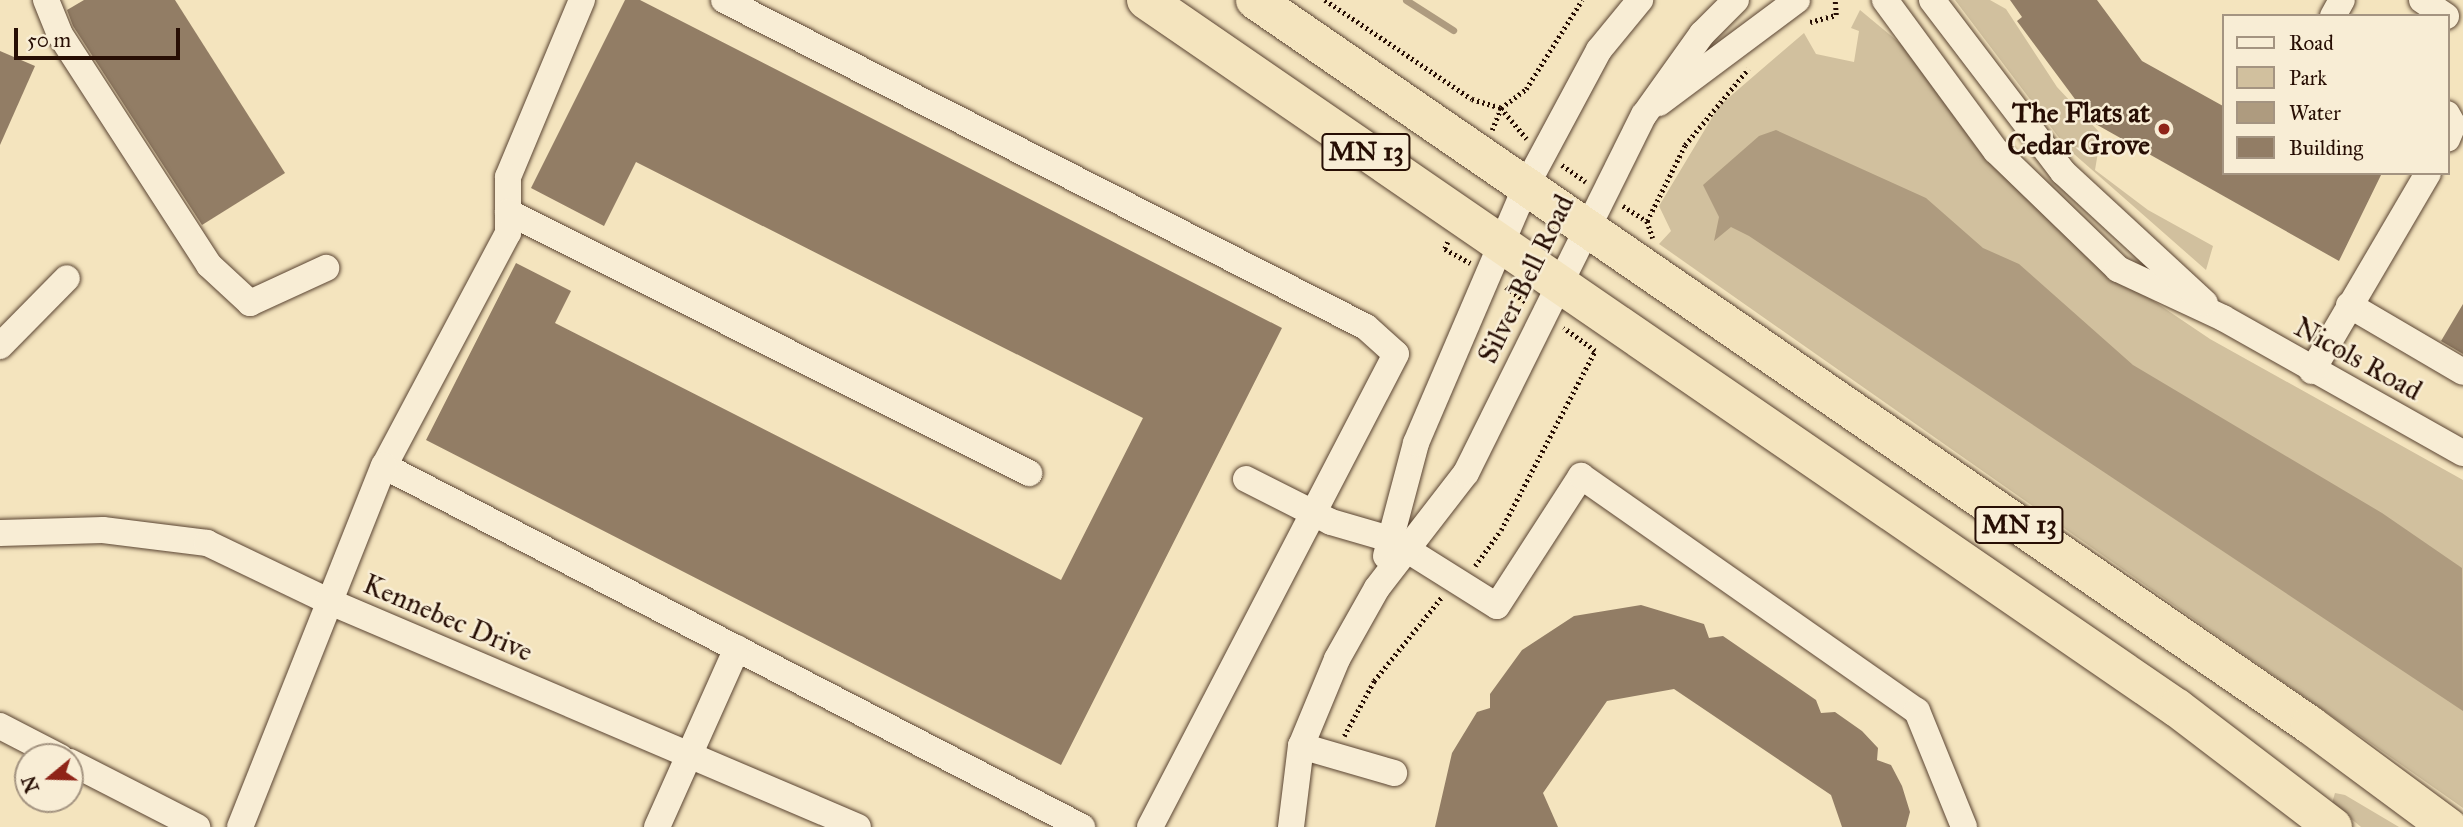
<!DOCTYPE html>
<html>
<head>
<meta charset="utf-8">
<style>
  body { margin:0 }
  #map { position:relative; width:2463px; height:827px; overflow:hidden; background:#f4e4be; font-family:"IM FELL Great Primer",serif }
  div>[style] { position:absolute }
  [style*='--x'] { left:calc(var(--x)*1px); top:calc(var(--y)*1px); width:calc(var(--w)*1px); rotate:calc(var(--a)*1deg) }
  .green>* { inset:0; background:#d1c09e }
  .water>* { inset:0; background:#ae9b7f }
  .stream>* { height:7px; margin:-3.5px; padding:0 3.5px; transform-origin:3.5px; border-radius:3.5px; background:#ae9b7f }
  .building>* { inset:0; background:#927d65 }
  .path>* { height:4.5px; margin-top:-2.25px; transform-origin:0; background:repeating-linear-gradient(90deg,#270e04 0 2px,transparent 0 5.5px) }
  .roads { filter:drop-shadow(0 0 2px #5a4432) drop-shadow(0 0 2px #5a4432) }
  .minor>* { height:26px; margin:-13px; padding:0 13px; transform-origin:13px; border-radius:13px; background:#f8edd5 }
  .highway>* { height:38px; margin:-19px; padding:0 19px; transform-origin:19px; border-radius:19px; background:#f4e4be }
  .dots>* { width:19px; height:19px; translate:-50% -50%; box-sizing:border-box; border:4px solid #f8edd5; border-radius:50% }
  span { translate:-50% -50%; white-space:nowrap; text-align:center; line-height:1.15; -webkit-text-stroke:5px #f8edd5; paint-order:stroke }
  .shield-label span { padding:2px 5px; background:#f8edd5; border:2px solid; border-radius:5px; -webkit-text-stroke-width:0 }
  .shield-label { font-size:26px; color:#270e04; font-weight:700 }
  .poi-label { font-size:28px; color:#270e04; font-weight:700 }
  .right { translate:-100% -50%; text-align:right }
  .street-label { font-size:28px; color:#270e04 }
  .legend { position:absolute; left:2222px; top:14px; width:228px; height:161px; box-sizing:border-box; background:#f8edd5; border:2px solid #a49481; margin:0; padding:9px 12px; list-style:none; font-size:21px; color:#270e04 }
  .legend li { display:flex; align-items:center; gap:14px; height:35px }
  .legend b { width:35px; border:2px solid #a49481 }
  .north { position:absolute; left:14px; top:743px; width:70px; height:70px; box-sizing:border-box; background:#f8edd5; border:2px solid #a49481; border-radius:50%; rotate:251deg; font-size:19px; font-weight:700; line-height:28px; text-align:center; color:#270e04 }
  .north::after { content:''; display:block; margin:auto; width:24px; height:32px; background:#8f2418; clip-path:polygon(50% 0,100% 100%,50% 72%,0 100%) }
  .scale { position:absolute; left:14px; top:28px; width:166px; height:32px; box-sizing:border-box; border:4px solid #270e04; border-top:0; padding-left:9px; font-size:21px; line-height:24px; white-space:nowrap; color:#270e04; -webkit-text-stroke:5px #f8edd5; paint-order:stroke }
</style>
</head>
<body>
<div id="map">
  <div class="green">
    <div style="clip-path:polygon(1955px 0,1990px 0,2006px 9px,2057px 87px,2101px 134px,2095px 170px,2148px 210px,2213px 246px,2206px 270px,2066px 147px)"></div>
    <div style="clip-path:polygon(1860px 10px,1913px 54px,2005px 176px,2087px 256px,2210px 339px,2463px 480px,2463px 808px,1659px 244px,1671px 231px,1659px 206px,1719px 106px,1804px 33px,1816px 54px,1854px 62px,1859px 31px,1851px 28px)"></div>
    <div style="clip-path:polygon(2335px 793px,2345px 795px,2399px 827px,2361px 827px,2332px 803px)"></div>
  </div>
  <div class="water">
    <div style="clip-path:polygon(1776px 130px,1926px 198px,1983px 248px,2019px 264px,2133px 365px,2382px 513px,2462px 568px,2463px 711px,1749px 236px,1731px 227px,1714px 241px,1719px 217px,1703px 185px,1759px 136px)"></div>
  </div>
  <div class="stream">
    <div style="--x:1406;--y:0;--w:56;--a:32.6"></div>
  </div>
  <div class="building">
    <div style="clip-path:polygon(84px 0,175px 0,285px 173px,202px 225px,73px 26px,67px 10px)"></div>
    <div style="clip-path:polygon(625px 0,640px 0,1282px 328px,1061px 765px,426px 440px,516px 263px,571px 291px,555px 323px,1061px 580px,1143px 418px,636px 162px,604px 226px,531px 188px)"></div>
    <div style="clip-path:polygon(2010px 0,2097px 0,2142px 61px,2223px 106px,2223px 173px,2382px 173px,2339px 261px,2092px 122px,2017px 21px,2022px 17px)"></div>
    <div style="clip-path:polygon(0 51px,35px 66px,0 145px)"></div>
    <div style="clip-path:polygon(2463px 304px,2463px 354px,2441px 341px)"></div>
    <div style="clip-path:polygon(1641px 605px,1704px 624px,1709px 638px,1723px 636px,1816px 700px,1821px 713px,1835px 712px,1862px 731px,1878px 748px,1877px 760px,1891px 765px,1902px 786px,1910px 812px,1906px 827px,1842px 827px,1831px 795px,1674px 689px,1607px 701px,1543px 793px,1558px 827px,1435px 827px,1452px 753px,1477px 712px,1490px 708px,1490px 694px,1522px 650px,1574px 616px)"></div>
  </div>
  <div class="path">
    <div style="--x:1325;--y:0;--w:177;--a:34"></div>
    <div style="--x:1472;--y:99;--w:30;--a:17"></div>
    <div style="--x:1501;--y:108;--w:40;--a:50"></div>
    <div style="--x:1810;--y:22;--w:27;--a:-15"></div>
    <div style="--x:1836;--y:15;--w:15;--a:-94"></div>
    <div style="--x:1492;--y:130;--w:24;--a:-68"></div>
    <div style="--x:1501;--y:108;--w:31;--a:-37"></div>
    <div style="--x:1526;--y:89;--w:105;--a:-57.8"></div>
    <div style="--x:1562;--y:165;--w:29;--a:35"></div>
    <div style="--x:1623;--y:206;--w:28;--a:32"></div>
    <div style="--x:1647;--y:221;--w:85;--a:-63.4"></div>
    <div style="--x:1685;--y:145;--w:99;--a:-50.3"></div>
    <div style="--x:1647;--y:221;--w:18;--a:71"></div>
    <div style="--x:1448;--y:242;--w:8;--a:113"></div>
    <div style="--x:1445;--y:249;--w:29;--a:29"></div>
    <div style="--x:1506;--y:287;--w:26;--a:37"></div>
    <div style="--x:1475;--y:566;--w:44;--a:-54.2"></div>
    <div style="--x:1501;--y:530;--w:202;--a:-62.3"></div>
    <div style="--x:1595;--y:351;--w:39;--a:-144"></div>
    <div style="--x:1344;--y:736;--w:63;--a:-61.4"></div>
    <div style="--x:1374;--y:681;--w:107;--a:-51.1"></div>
  </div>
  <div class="roads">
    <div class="minor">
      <div style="--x:46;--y:0;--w:35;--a:68"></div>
      <div style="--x:59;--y:33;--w:276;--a:57.1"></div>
      <div style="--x:209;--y:265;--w:56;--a:42.8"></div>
      <div style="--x:250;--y:303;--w:84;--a:-24.7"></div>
      <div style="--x:582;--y:0;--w:192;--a:112.7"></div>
      <div style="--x:508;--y:177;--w:56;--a:90"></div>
      <div style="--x:508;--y:233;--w:264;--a:118"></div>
      <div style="--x:384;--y:466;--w:786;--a:27.35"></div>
      <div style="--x:724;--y:0;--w:720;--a:26.99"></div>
      <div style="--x:1366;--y:327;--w:40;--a:42"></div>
      <div style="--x:1396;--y:354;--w:533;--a:117.48"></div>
      <div style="--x:1885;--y:0;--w:187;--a:53.7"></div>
      <div style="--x:1996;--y:151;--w:170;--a:44"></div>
      <div style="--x:2118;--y:269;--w:116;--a:25"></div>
      <div style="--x:2223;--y:318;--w:275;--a:29.4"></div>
      <div style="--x:1932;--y:0;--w:216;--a:52.7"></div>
      <div style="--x:2063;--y:172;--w:193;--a:42.7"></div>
      <div style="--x:2422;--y:0;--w:29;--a:34"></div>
      <div style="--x:2333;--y:16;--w:18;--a:-61"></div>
      <div style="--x:1659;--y:103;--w:172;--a:-36.7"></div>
      <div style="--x:2447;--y:114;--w:13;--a:61"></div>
      <div style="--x:2453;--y:125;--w:15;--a:113"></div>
      <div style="--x:508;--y:212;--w:583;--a:26.61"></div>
      <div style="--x:2349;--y:305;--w:132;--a:30.4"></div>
      <div style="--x:0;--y:346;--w:95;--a:-45.4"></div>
      <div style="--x:2312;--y:371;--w:229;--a:-59.6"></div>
      <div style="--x:1246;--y:479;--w:95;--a:26.8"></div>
      <div style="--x:1331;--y:522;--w:61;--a:16.1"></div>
      <div style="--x:1390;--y:539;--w:126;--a:32.1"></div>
      <div style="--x:1497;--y:606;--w:155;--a:-57.1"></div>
      <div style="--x:1581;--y:476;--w:410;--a:35"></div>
      <div style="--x:1917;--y:711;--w:125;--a:67.9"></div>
      <div style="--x:0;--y:533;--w:103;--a:-1.7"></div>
      <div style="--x:103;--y:530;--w:105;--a:7.1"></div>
      <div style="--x:207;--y:543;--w:134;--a:25.6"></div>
      <div style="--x:328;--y:601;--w:576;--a:23.09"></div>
      <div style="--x:1386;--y:556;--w:117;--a:-75.1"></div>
      <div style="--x:1416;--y:443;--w:280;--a:-66.8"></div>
      <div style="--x:1526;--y:186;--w:154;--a:-61.8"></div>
      <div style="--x:1599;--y:50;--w:65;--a:-50.6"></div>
      <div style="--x:0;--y:726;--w:68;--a:27.3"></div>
      <div style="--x:1301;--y:746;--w:97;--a:16.2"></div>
      <div style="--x:70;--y:762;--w:143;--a:27.1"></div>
      <div style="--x:240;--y:827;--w:389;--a:-68.3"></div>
      <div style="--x:657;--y:827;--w:196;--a:-65.9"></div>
      <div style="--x:1291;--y:827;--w:82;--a:-83"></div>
      <div style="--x:1301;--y:746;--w:94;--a:-67.5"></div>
      <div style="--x:1337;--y:659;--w:81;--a:-60.6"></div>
      <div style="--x:1377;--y:588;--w:145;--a:-52.3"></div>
      <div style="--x:1466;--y:473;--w:400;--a:-63.6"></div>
      <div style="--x:1644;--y:115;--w:100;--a:-54.4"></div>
      <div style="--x:1702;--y:34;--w:48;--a:-45"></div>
    </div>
    <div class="highway">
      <div style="--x:1146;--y:0;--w:1251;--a:34.48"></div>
      <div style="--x:2177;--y:708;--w:196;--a:37.3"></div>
      <div style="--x:1255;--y:0;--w:1280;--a:34.5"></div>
      <div style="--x:2310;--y:725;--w:172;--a:36.5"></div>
    </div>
  </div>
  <div class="dots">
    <div style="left:2164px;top:129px;background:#8f2418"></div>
  </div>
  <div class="shield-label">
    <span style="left:1366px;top:152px">MN 13</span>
    <span style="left:2019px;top:525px">MN 13</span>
  </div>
  <div class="poi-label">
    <span class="right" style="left:2150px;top:129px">The Flats at<br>Cedar Grove</span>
  </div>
  <div class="street-label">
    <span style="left:1526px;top:279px;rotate:-64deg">Silver Bell Road</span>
    <span style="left:2358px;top:359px;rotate:29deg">Nicols Road</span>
    <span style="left:448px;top:618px;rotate:23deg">Kennebec Drive</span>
  </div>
  <ul class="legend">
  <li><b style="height:9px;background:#f8edd5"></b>Road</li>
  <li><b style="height:19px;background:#d1c09e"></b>Park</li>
  <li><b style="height:19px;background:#ae9b7f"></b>Water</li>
  <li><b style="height:19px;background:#927d65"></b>Building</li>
  </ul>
  <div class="north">N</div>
  <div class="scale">50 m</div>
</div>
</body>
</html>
